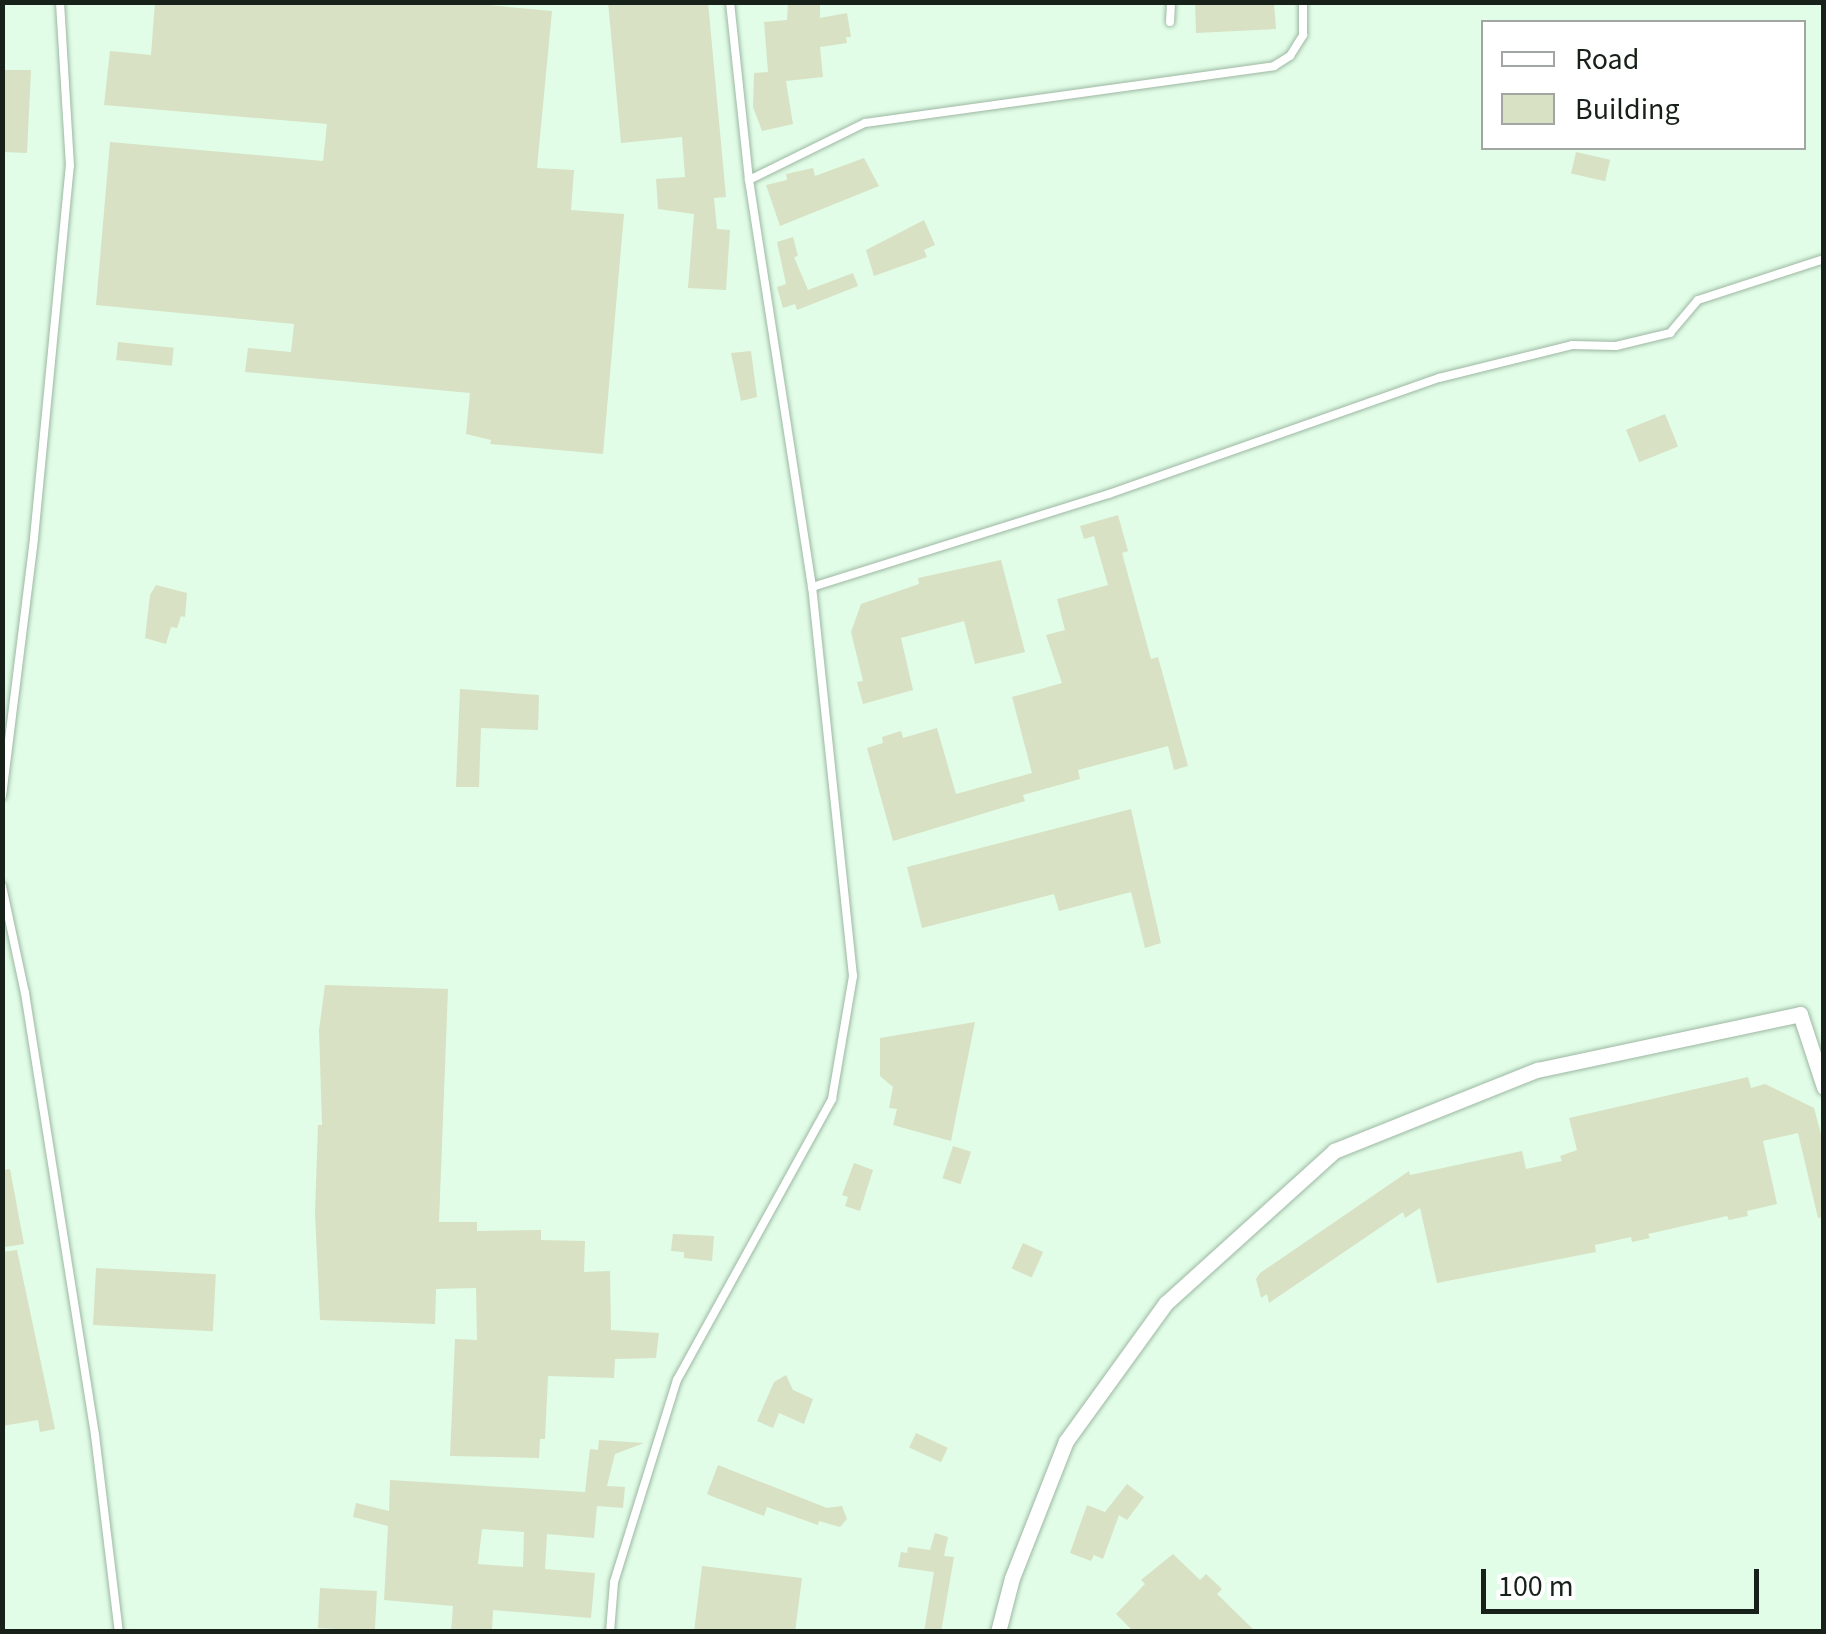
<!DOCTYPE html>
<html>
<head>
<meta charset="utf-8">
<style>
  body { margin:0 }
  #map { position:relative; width:1826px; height:1634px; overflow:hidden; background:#e1fde7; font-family:"Source Sans 3",sans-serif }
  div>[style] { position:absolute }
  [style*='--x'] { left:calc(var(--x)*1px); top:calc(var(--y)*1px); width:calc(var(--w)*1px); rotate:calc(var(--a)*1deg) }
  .building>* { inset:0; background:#d8e1c3; transform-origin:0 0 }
  .roads { filter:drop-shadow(0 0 2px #9db7a2) drop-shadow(0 0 2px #9db7a2) }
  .service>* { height:8px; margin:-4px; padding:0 4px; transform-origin:4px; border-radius:4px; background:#fff }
  .minor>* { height:15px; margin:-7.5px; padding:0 7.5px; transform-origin:7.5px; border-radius:7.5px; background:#fff }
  span { translate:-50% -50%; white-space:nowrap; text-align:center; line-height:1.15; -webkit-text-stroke:10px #fff; paint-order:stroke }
  .frame { position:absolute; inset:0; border:5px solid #172119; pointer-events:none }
  .legend { position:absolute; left:1481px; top:20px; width:325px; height:130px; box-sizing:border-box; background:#fff; border:2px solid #a2a6a3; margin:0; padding:12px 18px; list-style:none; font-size:30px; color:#172119 }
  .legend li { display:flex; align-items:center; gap:20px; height:50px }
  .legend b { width:50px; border:2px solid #a2a6a3 }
  .scale { position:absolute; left:1481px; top:1569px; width:278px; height:45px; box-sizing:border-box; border:5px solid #172119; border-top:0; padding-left:12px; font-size:30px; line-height:35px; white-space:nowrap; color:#172119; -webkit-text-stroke:8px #fff; paint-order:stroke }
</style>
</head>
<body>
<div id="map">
  <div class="building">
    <div style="clip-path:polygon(155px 2px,455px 2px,552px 11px,537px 168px,574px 170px,571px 210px,624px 214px,603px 454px,490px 444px,491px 440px,466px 434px,470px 393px,245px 372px,248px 348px,291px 352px,294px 324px,96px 305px,110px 142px,323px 161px,327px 124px,104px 105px,110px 51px,151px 55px)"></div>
    <div style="clip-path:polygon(608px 2px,708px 2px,726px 197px,714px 198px,717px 229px,730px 230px,726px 290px,688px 288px,694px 214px,658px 209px,656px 179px,685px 177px,682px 137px,621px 143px)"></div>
    <div style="clip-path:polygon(788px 2px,820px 2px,820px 18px,847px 13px,851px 37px,846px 37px,847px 43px,820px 47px,823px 77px,786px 81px,793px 124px,762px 131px,753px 107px,754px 73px,768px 72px,764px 22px,787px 20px)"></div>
    <div style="clip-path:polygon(1195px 2px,1274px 2px,1276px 29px,1196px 33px)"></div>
    <div style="clip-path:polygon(2px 70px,31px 70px,27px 153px,2px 152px)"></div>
    <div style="left:1576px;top:152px;width:35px;height:22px;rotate:13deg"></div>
    <div style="clip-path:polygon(864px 158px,879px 186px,780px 226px,766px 185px,787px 180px,786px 174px,813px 168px,815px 176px)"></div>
    <div style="clip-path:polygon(924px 220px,935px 245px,924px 250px,927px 257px,874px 276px,866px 250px)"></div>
    <div style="clip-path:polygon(793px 237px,798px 256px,794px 257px,808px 290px,853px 273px,858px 286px,797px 310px,795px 304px,783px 308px,777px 287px,786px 284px,777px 242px)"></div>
    <div style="left:118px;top:342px;width:56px;height:18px;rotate:6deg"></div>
    <div style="clip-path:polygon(751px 351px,757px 397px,741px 401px,731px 353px)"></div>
    <div style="left:1665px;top:414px;width:35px;height:42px;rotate:68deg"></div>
    <div style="clip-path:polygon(1118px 515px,1128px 551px,1122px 553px,1151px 659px,1158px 657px,1188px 766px,1174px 770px,1168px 746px,1078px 770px,1080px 779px,1023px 795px,1025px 801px,893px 841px,867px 748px,883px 743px,882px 737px,901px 731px,903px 738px,937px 728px,956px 794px,1032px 773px,1012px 697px,1062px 683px,1046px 635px,1065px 630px,1057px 599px,1108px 585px,1094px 536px,1084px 539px,1080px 526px)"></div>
    <div style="clip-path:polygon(1001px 560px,1025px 652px,975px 664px,964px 621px,901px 638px,913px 690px,863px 704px,857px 682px,863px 681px,851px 632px,861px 604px,919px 584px,918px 578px)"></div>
    <div style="clip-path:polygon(156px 585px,187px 593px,185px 617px,181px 616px,177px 628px,171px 627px,166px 644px,145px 638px,150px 595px)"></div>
    <div style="clip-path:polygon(460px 689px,539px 695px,538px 730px,481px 728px,479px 787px,456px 787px)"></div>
    <div style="clip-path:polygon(1131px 809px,1161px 943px,1145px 948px,1131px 892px,1059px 911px,1054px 894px,922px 928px,907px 867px)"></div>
    <div style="clip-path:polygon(325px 985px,448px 989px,439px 1222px,477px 1222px,477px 1231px,541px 1230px,541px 1240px,585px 1241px,584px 1272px,610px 1271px,611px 1330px,659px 1333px,656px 1358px,615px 1359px,614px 1378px,548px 1376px,545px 1439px,540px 1439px,539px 1458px,450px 1456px,455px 1339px,477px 1340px,476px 1288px,436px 1289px,435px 1324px,320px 1320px,315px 1213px,318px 1125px,322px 1125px,319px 1030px)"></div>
    <div style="clip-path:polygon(975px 1022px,951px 1141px,893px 1125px,897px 1109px,889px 1108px,893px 1087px,880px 1076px,880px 1038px)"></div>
    <div style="clip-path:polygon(1748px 1077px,1751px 1088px,1765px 1084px,1814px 1108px,1824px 1145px,1824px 1217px,1818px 1218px,1798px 1133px,1763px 1141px,1777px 1204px,1747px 1211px,1748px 1216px,1729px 1220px,1727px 1216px,1648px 1234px,1650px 1238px,1632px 1242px,1631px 1237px,1595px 1245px,1596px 1252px,1437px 1283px,1420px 1208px,1405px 1218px,1403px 1212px,1269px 1303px,1267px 1294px,1261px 1298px,1256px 1279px,1260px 1273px,1409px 1171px,1410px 1175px,1522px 1151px,1526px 1169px,1562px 1161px,1560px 1156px,1577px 1150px,1569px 1118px)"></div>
    <div style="left:953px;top:1146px;width:19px;height:34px;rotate:18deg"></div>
    <div style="clip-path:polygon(854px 1163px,873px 1170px,860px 1211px,845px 1206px,848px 1197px,842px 1195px)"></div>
    <div style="clip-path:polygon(10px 1169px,24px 1244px,5px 1247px,2px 1170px)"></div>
    <div style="clip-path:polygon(673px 1234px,714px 1236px,712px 1261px,684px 1258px,684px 1252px,671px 1251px)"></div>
    <div style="left:1023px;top:1243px;width:22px;height:28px;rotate:24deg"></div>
    <div style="clip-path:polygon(17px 1250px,55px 1429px,40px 1432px,38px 1420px,2px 1426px,2px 1252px)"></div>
    <div style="left:96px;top:1268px;width:120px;height:57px;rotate:3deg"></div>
    <div style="clip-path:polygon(786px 1375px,793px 1390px,813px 1399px,804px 1424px,779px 1413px,773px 1428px,757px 1421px,774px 1382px)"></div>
    <div style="left:916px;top:1433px;width:35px;height:16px;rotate:25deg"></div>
    <div style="clip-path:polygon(evenodd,599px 1440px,644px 1443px,615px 1454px,607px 1486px,625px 1487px,623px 1508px,597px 1506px,594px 1538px,547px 1534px,545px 1569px,595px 1573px,591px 1618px,493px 1610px,492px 1632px,451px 1632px,453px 1606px,384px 1600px,388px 1526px,353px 1517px,356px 1503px,389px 1511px,390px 1480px,585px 1492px,590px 1449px,598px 1450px,599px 1440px,482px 1529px,524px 1532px,523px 1567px,478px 1564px,482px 1529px)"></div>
    <div style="clip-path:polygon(718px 1465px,827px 1508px,842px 1506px,847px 1519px,840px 1527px,819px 1521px,818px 1525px,767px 1507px,764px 1516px,714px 1497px,707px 1494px)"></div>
    <div style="clip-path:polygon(1127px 1484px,1144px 1497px,1127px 1520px,1119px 1515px,1103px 1559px,1094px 1555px,1091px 1561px,1070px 1553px,1087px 1505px,1105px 1512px)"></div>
    <div style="clip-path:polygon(935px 1533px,948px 1537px,944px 1556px,954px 1557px,941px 1632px,924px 1632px,934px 1572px,898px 1567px,901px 1552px,907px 1553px,908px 1547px,930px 1550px)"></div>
    <div style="clip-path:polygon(1173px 1554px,1200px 1580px,1206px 1574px,1222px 1589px,1217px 1594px,1256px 1632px,1134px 1632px,1116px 1614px,1145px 1584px,1141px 1580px)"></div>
    <div style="clip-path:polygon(702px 1566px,802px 1578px,795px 1632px,694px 1632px)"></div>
    <div style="left:320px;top:1588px;width:57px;height:40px;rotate:3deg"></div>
  </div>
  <div class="roads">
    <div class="service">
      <div style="--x:1170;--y:22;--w:20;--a:-87"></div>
      <div style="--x:749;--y:180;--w:129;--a:-26.2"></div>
      <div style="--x:865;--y:123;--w:413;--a:-7.9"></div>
      <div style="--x:1274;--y:66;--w:19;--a:-32"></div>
      <div style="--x:1290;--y:56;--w:25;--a:-58"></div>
      <div style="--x:1303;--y:35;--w:33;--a:-90"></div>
      <div style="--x:812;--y:587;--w:311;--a:-17.4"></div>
      <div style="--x:1109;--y:494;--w:350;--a:-19.4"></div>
      <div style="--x:1439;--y:378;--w:137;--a:-13.9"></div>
      <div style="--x:1572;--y:345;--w:44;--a:1.3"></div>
      <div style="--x:1616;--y:346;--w:56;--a:-13.5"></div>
      <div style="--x:1670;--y:333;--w:43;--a:-49.7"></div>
      <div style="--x:1698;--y:300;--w:133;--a:-18"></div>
      <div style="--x:2;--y:796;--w:260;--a:-82.9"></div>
      <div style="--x:34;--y:538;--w:374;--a:-84.5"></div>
      <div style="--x:70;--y:166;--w:164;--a:-93.5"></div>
      <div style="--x:2;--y:886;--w:109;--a:77.9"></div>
      <div style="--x:25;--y:993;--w:448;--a:81"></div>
      <div style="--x:95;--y:1435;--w:198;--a:83.1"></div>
      <div style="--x:610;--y:1632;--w:50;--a:-85.4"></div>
      <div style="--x:614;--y:1582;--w:212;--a:-72.7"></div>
      <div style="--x:677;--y:1380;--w:321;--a:-61.1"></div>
      <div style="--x:832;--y:1099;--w:125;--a:-80.3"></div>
      <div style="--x:853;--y:976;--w:391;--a:-96"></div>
      <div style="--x:812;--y:587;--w:412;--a:-98.8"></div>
      <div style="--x:749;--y:180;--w:179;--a:-96.1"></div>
    </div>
    <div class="minor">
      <div style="--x:998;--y:1632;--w:56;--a:-75.5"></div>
      <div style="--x:1012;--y:1578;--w:147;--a:-68.5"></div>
      <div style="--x:1066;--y:1441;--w:170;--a:-54.1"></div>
      <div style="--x:1166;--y:1303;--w:227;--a:-42.1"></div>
      <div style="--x:1334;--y:1151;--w:219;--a:-21.8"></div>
      <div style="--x:1537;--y:1070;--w:269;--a:-12"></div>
      <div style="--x:1800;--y:1014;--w:77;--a:71.8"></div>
    </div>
  </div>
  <div class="frame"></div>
  <ul class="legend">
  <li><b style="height:12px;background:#fff"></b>Road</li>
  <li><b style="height:28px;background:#d8e1c3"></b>Building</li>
  </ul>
  <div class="scale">100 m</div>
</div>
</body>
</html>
